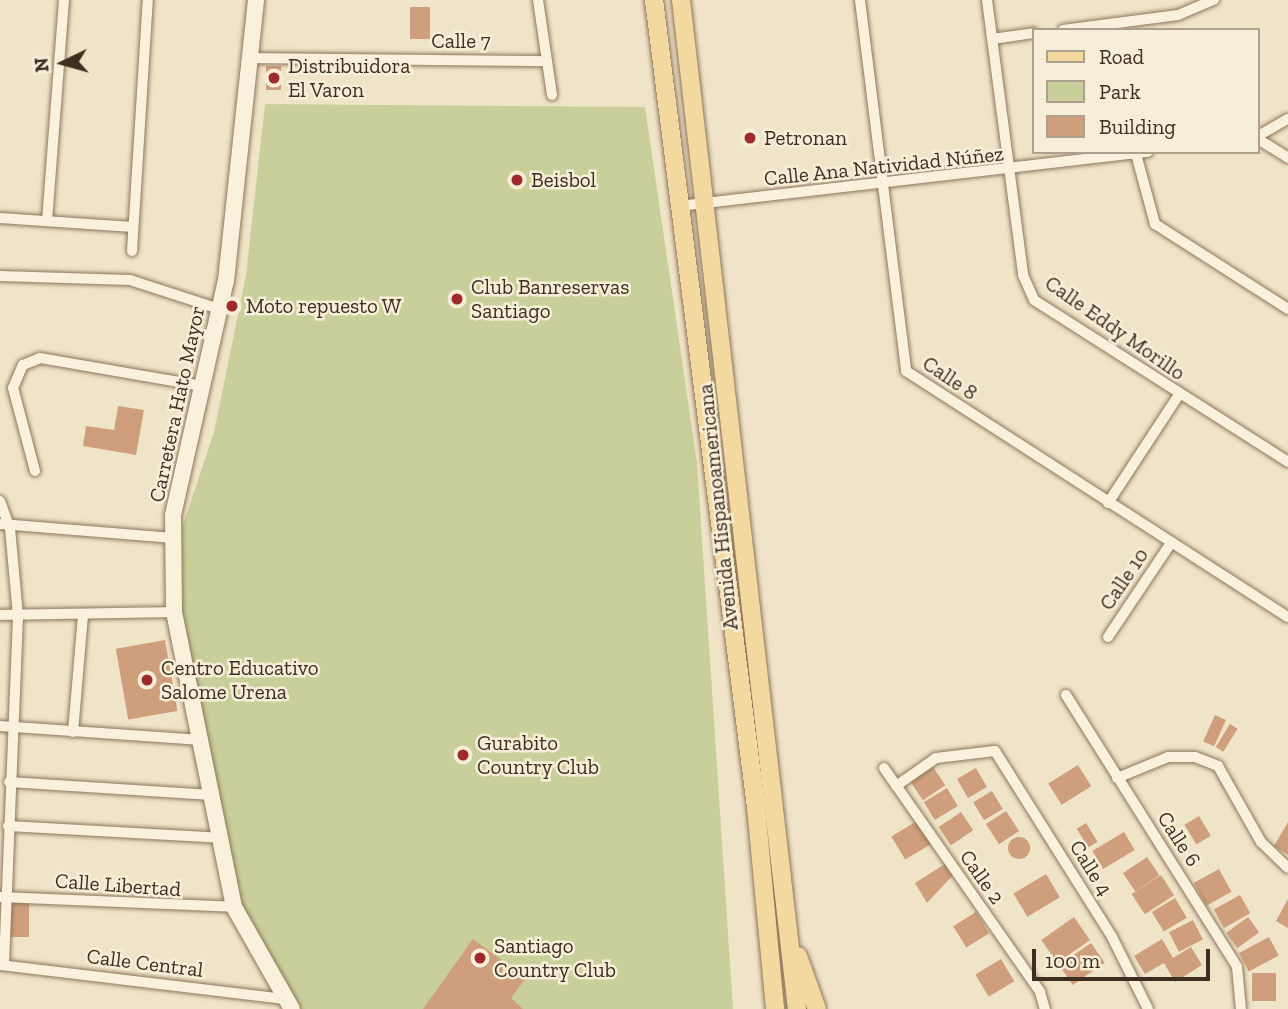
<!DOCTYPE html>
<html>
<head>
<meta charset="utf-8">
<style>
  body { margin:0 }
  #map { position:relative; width:1288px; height:1009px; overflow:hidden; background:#f0e4c8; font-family:"Zilla Slab",serif }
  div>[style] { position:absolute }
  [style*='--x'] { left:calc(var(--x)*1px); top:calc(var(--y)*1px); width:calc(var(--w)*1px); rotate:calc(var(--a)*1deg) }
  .green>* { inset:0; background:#c9cf9b }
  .building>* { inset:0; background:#cf9f7d; transform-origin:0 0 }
  .round { border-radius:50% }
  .roads { filter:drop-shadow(0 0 2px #8d765c) drop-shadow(0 0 2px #8d765c) }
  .street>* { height:10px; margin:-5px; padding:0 5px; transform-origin:5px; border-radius:5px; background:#faf1dc }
  .secondary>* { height:16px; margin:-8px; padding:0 8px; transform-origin:8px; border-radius:8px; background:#faf1dc }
  .primary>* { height:18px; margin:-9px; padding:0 9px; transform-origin:9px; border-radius:9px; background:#f3d9a0 }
  .dots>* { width:19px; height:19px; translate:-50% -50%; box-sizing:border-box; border:4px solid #f7eed8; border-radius:50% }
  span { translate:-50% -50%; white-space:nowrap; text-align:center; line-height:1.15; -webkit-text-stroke:5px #f7eed8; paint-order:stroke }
  .street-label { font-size:21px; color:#3d2e20 }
  .poi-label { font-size:21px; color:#3d2e20 }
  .left { translate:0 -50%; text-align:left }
  .legend { position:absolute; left:1032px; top:28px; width:228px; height:126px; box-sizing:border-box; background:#f7eed8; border:2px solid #ada18e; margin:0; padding:9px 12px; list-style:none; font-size:21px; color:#3d2e20 }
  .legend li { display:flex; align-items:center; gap:14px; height:35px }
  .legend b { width:35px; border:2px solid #ada18e }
  .north { position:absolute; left:28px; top:28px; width:70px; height:70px; -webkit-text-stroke:5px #f7eed8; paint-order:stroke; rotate:265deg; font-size:19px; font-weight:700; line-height:28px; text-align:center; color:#3d2e20 }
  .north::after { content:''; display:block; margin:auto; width:24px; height:32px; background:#3d2e20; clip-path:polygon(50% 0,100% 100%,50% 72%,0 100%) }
  .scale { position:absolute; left:1032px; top:949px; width:178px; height:32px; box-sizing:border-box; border:4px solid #3d2e20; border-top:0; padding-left:9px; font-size:21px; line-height:24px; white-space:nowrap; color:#3d2e20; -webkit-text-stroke:5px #f7eed8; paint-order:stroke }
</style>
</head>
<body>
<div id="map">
  <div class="green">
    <div style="clip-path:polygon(265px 104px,645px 107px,697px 463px,733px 1009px,297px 1009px,239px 901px,181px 608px,182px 528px,214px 432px,246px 275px)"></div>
  </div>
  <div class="building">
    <div style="left:410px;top:7px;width:20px;height:32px"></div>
    <div style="left:266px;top:66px;width:15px;height:24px"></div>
    <div style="clip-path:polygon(118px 406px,144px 410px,136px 455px,83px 446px,86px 426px,114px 430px)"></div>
    <div style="left:165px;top:640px;width:72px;height:50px;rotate:80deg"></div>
    <div style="left:1215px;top:715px;width:12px;height:29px;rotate:24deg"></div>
    <div style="left:1230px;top:724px;width:9px;height:27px;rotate:32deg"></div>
    <div style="left:1078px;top:765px;width:25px;height:35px;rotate:58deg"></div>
    <div style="left:933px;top:767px;width:22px;height:27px;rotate:56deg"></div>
    <div style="left:976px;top:768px;width:22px;height:22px;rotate:60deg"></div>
    <div style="left:947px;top:788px;width:21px;height:27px;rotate:59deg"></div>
    <div style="left:992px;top:791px;width:21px;height:22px;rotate:59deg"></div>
    <div style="left:1006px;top:811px;width:24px;height:24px;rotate:57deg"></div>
    <div style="left:961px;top:812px;width:22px;height:27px;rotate:56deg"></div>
    <div style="left:1199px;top:816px;width:23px;height:17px;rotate:59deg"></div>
    <div style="left:917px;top:821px;width:27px;height:30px;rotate:59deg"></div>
    <div style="clip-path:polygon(1288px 822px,1288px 855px,1274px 846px)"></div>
    <div style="left:1086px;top:823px;width:22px;height:11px;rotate:58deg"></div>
    <div style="left:1124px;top:832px;width:21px;height:37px;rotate:59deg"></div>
    <div class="round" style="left:1008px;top:837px;width:22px;height:22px"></div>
    <div style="left:1147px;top:857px;width:22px;height:29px;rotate:56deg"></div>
    <div style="clip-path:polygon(945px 864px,954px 874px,927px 903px,915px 883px)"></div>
    <div style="left:1219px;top:869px;width:26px;height:29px;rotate:61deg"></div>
    <div style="left:1046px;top:874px;width:27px;height:38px;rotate:59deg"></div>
    <div style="left:1161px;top:875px;width:24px;height:35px;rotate:57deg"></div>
    <div style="left:1240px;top:895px;width:21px;height:30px;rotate:61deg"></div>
    <div style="left:1175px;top:898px;width:23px;height:27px;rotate:59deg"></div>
    <div style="clip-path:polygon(1288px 899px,1288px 928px,1276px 921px)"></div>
    <div style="left:29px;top:902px;width:35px;height:20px;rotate:90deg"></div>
    <div style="left:976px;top:912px;width:25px;height:27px;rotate:58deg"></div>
    <div style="left:1074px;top:917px;width:28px;height:40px;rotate:55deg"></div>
    <div style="left:1248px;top:917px;width:19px;height:27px;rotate:54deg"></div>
    <div style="left:1193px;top:920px;width:22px;height:27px;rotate:63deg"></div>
    <div style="left:1269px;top:937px;width:21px;height:34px;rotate:62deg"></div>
    <div style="clip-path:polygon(473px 939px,526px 978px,511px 998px,523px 1009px,423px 1009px)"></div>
    <div style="clip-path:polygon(1162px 939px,1173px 958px,1191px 947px,1202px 965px,1175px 982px,1164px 963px,1145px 974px,1134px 956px)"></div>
    <div style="left:1091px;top:943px;width:24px;height:39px;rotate:55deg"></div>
    <div style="left:1001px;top:959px;width:26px;height:30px;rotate:59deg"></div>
    <div style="left:1252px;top:973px;width:24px;height:28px"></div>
  </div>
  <div class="roads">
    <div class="street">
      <div style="--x:538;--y:0;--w:96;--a:81.6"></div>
      <div style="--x:860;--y:0;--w:374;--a:82.9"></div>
      <div style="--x:906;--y:371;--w:454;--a:32.8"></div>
      <div style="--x:987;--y:0;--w:277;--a:82.5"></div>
      <div style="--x:1023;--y:275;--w:27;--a:66"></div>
      <div style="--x:1034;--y:300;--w:301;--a:32.5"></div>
      <div style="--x:1063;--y:30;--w:116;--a:-7.4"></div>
      <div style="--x:1178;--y:15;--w:39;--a:-23"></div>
      <div style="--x:992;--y:39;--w:42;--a:-8.1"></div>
      <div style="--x:250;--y:58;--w:297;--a:0.6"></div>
      <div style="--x:1258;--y:136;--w:34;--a:-30"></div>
      <div style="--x:1258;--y:139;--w:36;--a:32"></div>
      <div style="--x:1136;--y:154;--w:73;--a:74.8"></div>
      <div style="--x:1155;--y:224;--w:158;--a:32.6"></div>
      <div style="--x:679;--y:206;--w:472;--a:-6.6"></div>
      <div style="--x:0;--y:218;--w:133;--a:3.9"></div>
      <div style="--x:47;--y:221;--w:222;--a:-85.6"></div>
      <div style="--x:132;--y:251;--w:252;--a:-86.4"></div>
      <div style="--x:0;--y:276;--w:130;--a:1.8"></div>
      <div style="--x:130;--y:280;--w:94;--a:18"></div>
      <div style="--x:35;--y:471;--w:86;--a:-104.8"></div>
      <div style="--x:13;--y:388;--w:25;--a:-67"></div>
      <div style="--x:23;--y:365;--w:18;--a:-22"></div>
      <div style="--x:40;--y:358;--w:164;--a:9.8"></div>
      <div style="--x:0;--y:501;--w:29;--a:70"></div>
      <div style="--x:10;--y:528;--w:88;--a:84.8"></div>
      <div style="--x:18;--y:616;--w:349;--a:92.3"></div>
      <div style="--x:1108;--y:503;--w:128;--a:-56.8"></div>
      <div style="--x:0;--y:524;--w:175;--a:4.6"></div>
      <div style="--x:0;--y:615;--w:174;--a:-1"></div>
      <div style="--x:1108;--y:637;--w:113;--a:-56.2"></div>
      <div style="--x:1066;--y:695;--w:321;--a:57.8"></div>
      <div style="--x:1237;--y:967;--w:42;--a:84.6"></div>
      <div style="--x:0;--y:726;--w:202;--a:4"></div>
      <div style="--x:73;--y:732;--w:117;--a:-85.1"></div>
      <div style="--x:884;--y:768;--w:273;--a:55.1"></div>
      <div style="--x:1040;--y:992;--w:18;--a:74"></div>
      <div style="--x:1117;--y:778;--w:55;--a:-22.4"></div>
      <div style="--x:1168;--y:757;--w:27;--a:0"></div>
      <div style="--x:1195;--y:757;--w:25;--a:21"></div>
      <div style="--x:1218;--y:766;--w:87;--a:60.5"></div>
      <div style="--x:1261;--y:842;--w:37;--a:44"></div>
      <div style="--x:9;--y:782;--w:203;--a:3.7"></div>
      <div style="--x:896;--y:786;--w:49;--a:-35"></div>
      <div style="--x:936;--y:758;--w:59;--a:-6.8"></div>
      <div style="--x:995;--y:751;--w:220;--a:57.8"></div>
      <div style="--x:1112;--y:937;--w:80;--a:63.4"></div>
      <div style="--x:8;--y:826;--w:212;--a:3.2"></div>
      <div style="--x:0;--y:897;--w:234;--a:2.4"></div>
      <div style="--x:0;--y:965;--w:288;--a:6.8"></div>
    </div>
    <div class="secondary">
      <div style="--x:256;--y:0;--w:282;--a:96.1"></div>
      <div style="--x:226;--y:280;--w:241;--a:102.7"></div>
      <div style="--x:173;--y:515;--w:97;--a:89.4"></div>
      <div style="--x:174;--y:612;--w:301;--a:78.5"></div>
      <div style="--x:234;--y:907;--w:117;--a:60.4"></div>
    </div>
    <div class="primary">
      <div style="--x:654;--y:0;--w:813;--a:82.8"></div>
      <div style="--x:756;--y:807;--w:203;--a:84.6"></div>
      <div style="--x:681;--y:0;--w:1016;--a:83.44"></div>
      <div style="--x:798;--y:956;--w:56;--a:70.3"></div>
    </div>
  </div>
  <div class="dots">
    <div style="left:274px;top:78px;background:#9e2a2b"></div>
    <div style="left:750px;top:138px;background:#9e2a2b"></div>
    <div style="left:517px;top:180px;background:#9e2a2b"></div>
    <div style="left:457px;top:299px;background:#9e2a2b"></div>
    <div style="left:232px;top:306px;background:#9e2a2b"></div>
    <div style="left:147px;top:680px;background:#9e2a2b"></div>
    <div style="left:463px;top:755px;background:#9e2a2b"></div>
    <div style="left:480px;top:958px;background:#9e2a2b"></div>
  </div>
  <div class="street-label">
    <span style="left:461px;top:41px">Calle 7</span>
    <span style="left:884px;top:166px;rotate:-6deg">Calle Ana Natividad Núñez</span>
    <span style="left:1115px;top:328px;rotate:35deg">Calle Eddy Morillo</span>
    <span style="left:950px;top:378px;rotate:34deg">Calle 8</span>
    <span style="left:177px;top:404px;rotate:-78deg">Carretera Hato Mayor</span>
    <span style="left:718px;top:507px;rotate:-96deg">Avenida Hispanoamericana</span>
    <span style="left:1124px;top:579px;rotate:-56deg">Calle 10</span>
    <span style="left:1179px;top:839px;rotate:57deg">Calle 6</span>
    <span style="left:1091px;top:868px;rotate:58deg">Calle 4</span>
    <span style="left:982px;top:877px;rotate:55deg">Calle 2</span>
    <span style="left:118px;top:885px;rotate:4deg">Calle Libertad</span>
    <span style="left:145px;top:963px;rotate:7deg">Calle Central</span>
  </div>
  <div class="poi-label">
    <span class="left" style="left:288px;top:78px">Distribuidora<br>El Varon</span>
    <span class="left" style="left:764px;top:138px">Petronan</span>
    <span class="left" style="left:531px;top:180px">Beisbol</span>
    <span class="left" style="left:471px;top:299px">Club Banreservas<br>Santiago</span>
    <span class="left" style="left:246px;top:306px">Moto repuesto W</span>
    <span class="left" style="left:161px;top:680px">Centro Educativo<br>Salome Urena</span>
    <span class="left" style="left:477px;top:755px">Gurabito<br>Country Club</span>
    <span class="left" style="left:494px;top:958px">Santiago<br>Country Club</span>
  </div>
  <ul class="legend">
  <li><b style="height:9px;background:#f3d9a0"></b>Road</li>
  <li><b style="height:19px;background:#c9cf9b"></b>Park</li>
  <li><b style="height:19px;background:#cf9f7d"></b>Building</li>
  </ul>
  <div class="north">N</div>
  <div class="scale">100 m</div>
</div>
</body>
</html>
